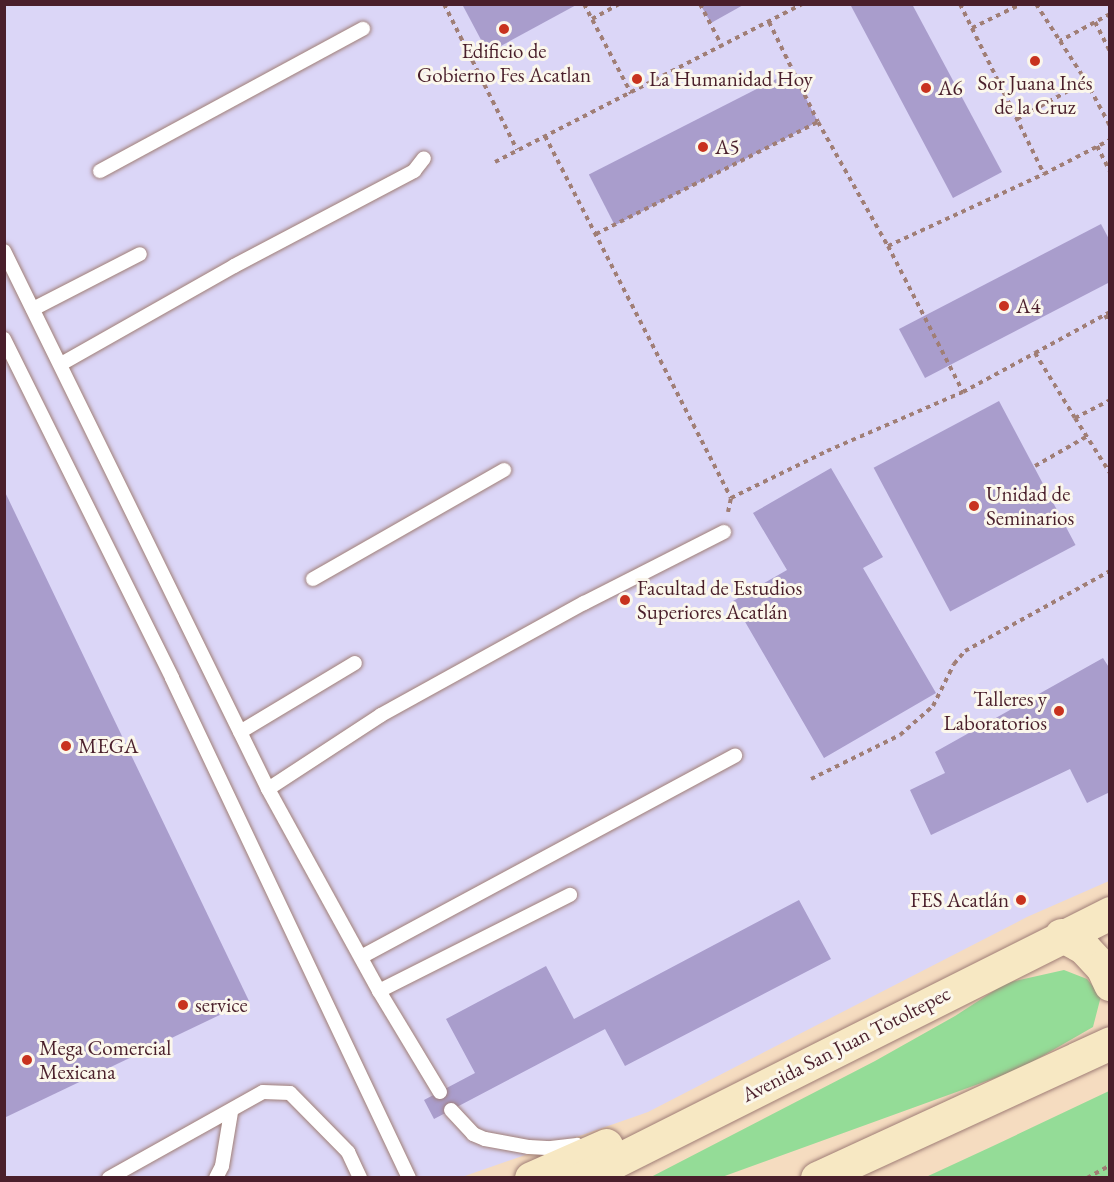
<!DOCTYPE html>
<html>
<head>
<meta charset="utf-8">
<style>
  body { margin:0 }
  #map { position:relative; width:1114px; height:1182px; overflow:hidden; background:#f5dcc0; font-family:"EB Garamond",serif }
  div>[style] { position:absolute }
  [style*='--x'] { left:calc(var(--x)*1px); top:calc(var(--y)*1px); width:calc(var(--w)*1px); rotate:calc(var(--a)*1deg) }
  .built>* { inset:0; background:#dbd6f7 }
  .green>* { inset:0; background:#94dc97 }
  .building>* { inset:0; background:#a99dcc; transform-origin:0 0 }
  .path>* { height:4px; margin-top:-2px; transform-origin:0; background:repeating-linear-gradient(90deg,#a07e76 0 4.5px,transparent 0 9px) }
  .roads { filter:drop-shadow(0 0 2px #a07e76) drop-shadow(0 0 2px #a07e76) }
  .service>* { height:14px; margin:-7px; padding:0 7px; transform-origin:7px; border-radius:7px; background:#fff }
  .secondary>* { height:33px; margin:-16.5px; padding:0 16.5px; transform-origin:16.5px; border-radius:16.5px; background:#f7e8c3 }
  .dots>* { width:16px; height:16px; translate:-50% -50%; box-sizing:border-box; border:3px solid #fbf7ec; border-radius:50% }
  span { translate:-50% -50%; white-space:nowrap; text-align:center; line-height:1.15; -webkit-text-stroke:6px #fbf7ec; paint-order:stroke }
  .poi-label { font-size:21px; color:#4a1f2b }
  .left { translate:0 -50%; text-align:left }
  .right { translate:-100% -50%; text-align:right }
  .street-label { font-size:21px; color:#4a1f2b }
  .frame { position:absolute; inset:0; border:6px solid #4a1f2b; pointer-events:none }
</style>
</head>
<body>
<div id="map">
  <div class="built">
    <div style="clip-path:polygon(5px 5px,1109px 5px,1109px 881px,1027px 917px,648px 1112px,462px 1177px,5px 1178px)"></div>
  </div>
  <div class="green">
    <div style="clip-path:polygon(1064px 970px,1087px 979px,1101px 996px,1093px 1027px,1020px 1069px,722px 1177px,649px 1178px,875px 1061px,955px 1016px,1006px 983px)"></div>
    <div style="clip-path:polygon(1109px 1091px,1109px 1177px,926px 1177px,993px 1146px)"></div>
  </div>
  <div class="building">
    <div style="clip-path:polygon(462px 4px,578px 4px,488px 53px)"></div>
    <div style="clip-path:polygon(700px 4px,745px 4px,711px 23px)"></div>
    <div style="clip-path:polygon(850px 4px,912px 4px,1002px 172px,953px 198px)"></div>
    <div style="left:792px;top:71px;width:57px;height:228px;rotate:63deg"></div>
    <div style="clip-path:polygon(1101px 224px,1110px 241px,1110px 282px,925px 378px,899px 329px)"></div>
    <div style="left:999px;top:401px;width:163px;height:142px;rotate:62deg"></div>
    <div style="clip-path:polygon(831px 468px,883px 557px,863px 568px,936px 693px,824px 758px,733px 601px,787px 570px,753px 513px)"></div>
    <div style="clip-path:polygon(4px 490px,249px 1001px,4px 1118px)"></div>
    <div style="clip-path:polygon(1103px 658px,1110px 669px,1110px 792px,1087px 803px,1070px 769px,931px 835px,910px 790px,945px 773px,935px 752px)"></div>
    <div style="clip-path:polygon(799px 900px,831px 959px,625px 1066px,605px 1029px,434px 1119px,424px 1100px,475px 1073px,446px 1019px,546px 966px,574px 1019px)"></div>
  </div>
  <div class="path">
    <div style="--x:444;--y:4;--w:163;--a:63.4"></div>
    <div style="--x:584;--y:4;--w:101;--a:62.2"></div>
    <div style="--x:700;--y:4;--w:47;--a:62.4"></div>
    <div style="--x:960;--y:4;--w:190;--a:63.7"></div>
    <div style="--x:1044;--y:174;--w:74;--a:-27.3"></div>
    <div style="--x:1036;--y:4;--w:44;--a:57"></div>
    <div style="--x:1110;--y:14;--w:57;--a:151.6"></div>
    <div style="--x:1060;--y:41;--w:48;--a:57"></div>
    <div style="--x:1086;--y:81;--w:51;--a:61.9"></div>
    <div style="--x:592;--y:19;--w:31;--a:-29"></div>
    <div style="--x:769;--y:22;--w:111;--a:63.9"></div>
    <div style="--x:818;--y:122;--w:142;--a:60.6"></div>
    <div style="--x:888;--y:246;--w:172;--a:-24.8"></div>
    <div style="--x:1095;--y:22;--w:34;--a:63"></div>
    <div style="--x:972;--y:28;--w:55;--a:-26.1"></div>
    <div style="--x:1017;--y:119;--w:79;--a:-28.8"></div>
    <div style="--x:545;--y:136;--w:407;--a:62.8"></div>
    <div style="--x:1097;--y:146;--w:28;--a:63"></div>
    <div style="--x:495;--y:162;--w:346;--a:-27.2"></div>
    <div style="--x:596;--y:234;--w:249;--a:-26.8"></div>
    <div style="--x:888;--y:246;--w:164;--a:62.8"></div>
    <div style="--x:1105;--y:315;--w:9;--a:58"></div>
    <div style="--x:1035;--y:353;--w:85;--a:-28.7"></div>
    <div style="--x:1075;--y:418;--w:65;--a:57.5"></div>
    <div style="--x:1035;--y:466;--w:59;--a:-29.6"></div>
    <div style="--x:728;--y:512;--w:14;--a:-78"></div>
    <div style="--x:731;--y:498;--w:107;--a:-26.1"></div>
    <div style="--x:827;--y:451;--w:148;--a:-23.5"></div>
    <div style="--x:963;--y:392;--w:82;--a:-28.4"></div>
    <div style="--x:1035;--y:353;--w:76;--a:58.4"></div>
    <div style="--x:1075;--y:418;--w:39;--a:-27"></div>
    <div style="--x:811;--y:779;--w:99;--a:-26.3"></div>
    <div style="--x:900;--y:735;--w:44;--a:-41.3"></div>
    <div style="--x:933;--y:706;--w:47;--a:-63.4"></div>
    <div style="--x:954;--y:664;--w:17;--a:-50"></div>
    <div style="--x:965;--y:651;--w:166;--a:-28.9"></div>
    <div style="--x:1087;--y:1178;--w:26;--a:-29"></div>
  </div>
  <div class="roads">
    <div class="service">
      <div style="--x:100;--y:171;--w:299;--a:-28.4"></div>
      <div style="--x:4;--y:251;--w:599;--a:63.86"></div>
      <div style="--x:268;--y:789;--w:230;--a:61.2"></div>
      <div style="--x:379;--y:991;--w:118;--a:58.9"></div>
      <div style="--x:33;--y:309;--w:120;--a:-27.2"></div>
      <div style="--x:4;--y:339;--w:378;--a:63.6"></div>
      <div style="--x:172;--y:678;--w:553;--a:64.64"></div>
      <div style="--x:61;--y:364;--w:199;--a:-29.5"></div>
      <div style="--x:234;--y:266;--w:204;--a:-27.8"></div>
      <div style="--x:414;--y:171;--w:16;--a:-52"></div>
      <div style="--x:313;--y:579;--w:220;--a:-29.7"></div>
      <div style="--x:240;--y:732;--w:134;--a:-31"></div>
      <div style="--x:268;--y:789;--w:135;--a:-33.2"></div>
      <div style="--x:381;--y:715;--w:232;--a:-28.9"></div>
      <div style="--x:584;--y:603;--w:157;--a:-26.9"></div>
      <div style="--x:361;--y:957;--w:425;--a:-28.3"></div>
      <div style="--x:379;--y:991;--w:214;--a:-26.7"></div>
      <div style="--x:451;--y:1110;--w:33;--a:47"></div>
      <div style="--x:473;--y:1134;--w:13;--a:23"></div>
      <div style="--x:485;--y:1139;--w:45;--a:10.3"></div>
      <div style="--x:529;--y:1147;--w:22;--a:3"></div>
      <div style="--x:551;--y:1148;--w:26;--a:-7"></div>
      <div style="--x:109;--y:1178;--w:176;--a:-29.2"></div>
      <div style="--x:263;--y:1092;--w:27;--a:2"></div>
      <div style="--x:290;--y:1093;--w:83;--a:45.5"></div>
      <div style="--x:348;--y:1152;--w:29;--a:65"></div>
      <div style="--x:216;--y:1178;--w:13;--a:-63"></div>
      <div style="--x:222;--y:1166;--w:55;--a:-80.5"></div>
    </div>
    <div class="secondary">
      <div style="--x:1061;--y:935;--w:26;--a:29"></div>
      <div style="--x:1084;--y:948;--w:26;--a:47"></div>
      <div style="--x:1102;--y:967;--w:19;--a:65"></div>
      <div style="--x:531;--y:1178;--w:82;--a:-23.7"></div>
      <div style="--x:582;--y:1178;--w:591;--a:-26.65"></div>
      <div style="--x:817;--y:1178;--w:323;--a:-24.7"></div>
    </div>
  </div>
  <div class="dots">
    <div style="left:504px;top:29px;background:#c8321e"></div>
    <div style="left:1035px;top:61px;background:#c8321e"></div>
    <div style="left:637px;top:79px;background:#c8321e"></div>
    <div style="left:926px;top:88px;background:#c8321e"></div>
    <div style="left:703px;top:147px;background:#c8321e"></div>
    <div style="left:1004px;top:306px;background:#c8321e"></div>
    <div style="left:974px;top:506px;background:#c8321e"></div>
    <div style="left:625px;top:600px;background:#c8321e"></div>
    <div style="left:1059px;top:711px;background:#c8321e"></div>
    <div style="left:66px;top:746px;background:#c8321e"></div>
    <div style="left:1021px;top:900px;background:#c8321e"></div>
    <div style="left:183px;top:1005px;background:#c8321e"></div>
    <div style="left:27px;top:1060px;background:#c8321e"></div>
  </div>
  <div class="poi-label">
    <span style="left:504px;top:63px">Edificio de<br>Gobierno Fes Acatlan</span>
    <span class="left" style="left:649px;top:79px">La Humanidad Hoy</span>
    <span style="left:1035px;top:95px">Sor Juana Inés<br>de la Cruz</span>
    <span class="left" style="left:938px;top:88px">A6</span>
    <span class="left" style="left:715px;top:147px">A5</span>
    <span class="left" style="left:1016px;top:306px">A4</span>
    <span class="left" style="left:986px;top:506px">Unidad de<br>Seminarios</span>
    <span class="left" style="left:637px;top:600px">Facultad de Estudios<br>Superiores Acatlán</span>
    <span class="right" style="left:1047px;top:711px">Talleres y<br>Laboratorios</span>
    <span class="left" style="left:78px;top:746px">MEGA</span>
    <span class="right" style="left:1009px;top:900px">FES Acatlán</span>
    <span class="left" style="left:195px;top:1005px">service</span>
    <span class="left" style="left:39px;top:1060px">Mega Comercial<br>Mexicana</span>
  </div>
  <div class="street-label">
    <span style="left:846px;top:1044px;rotate:-27deg">Avenida San Juan Totoltepec</span>
  </div>
  <div class="frame"></div>
</div>
</body>
</html>
